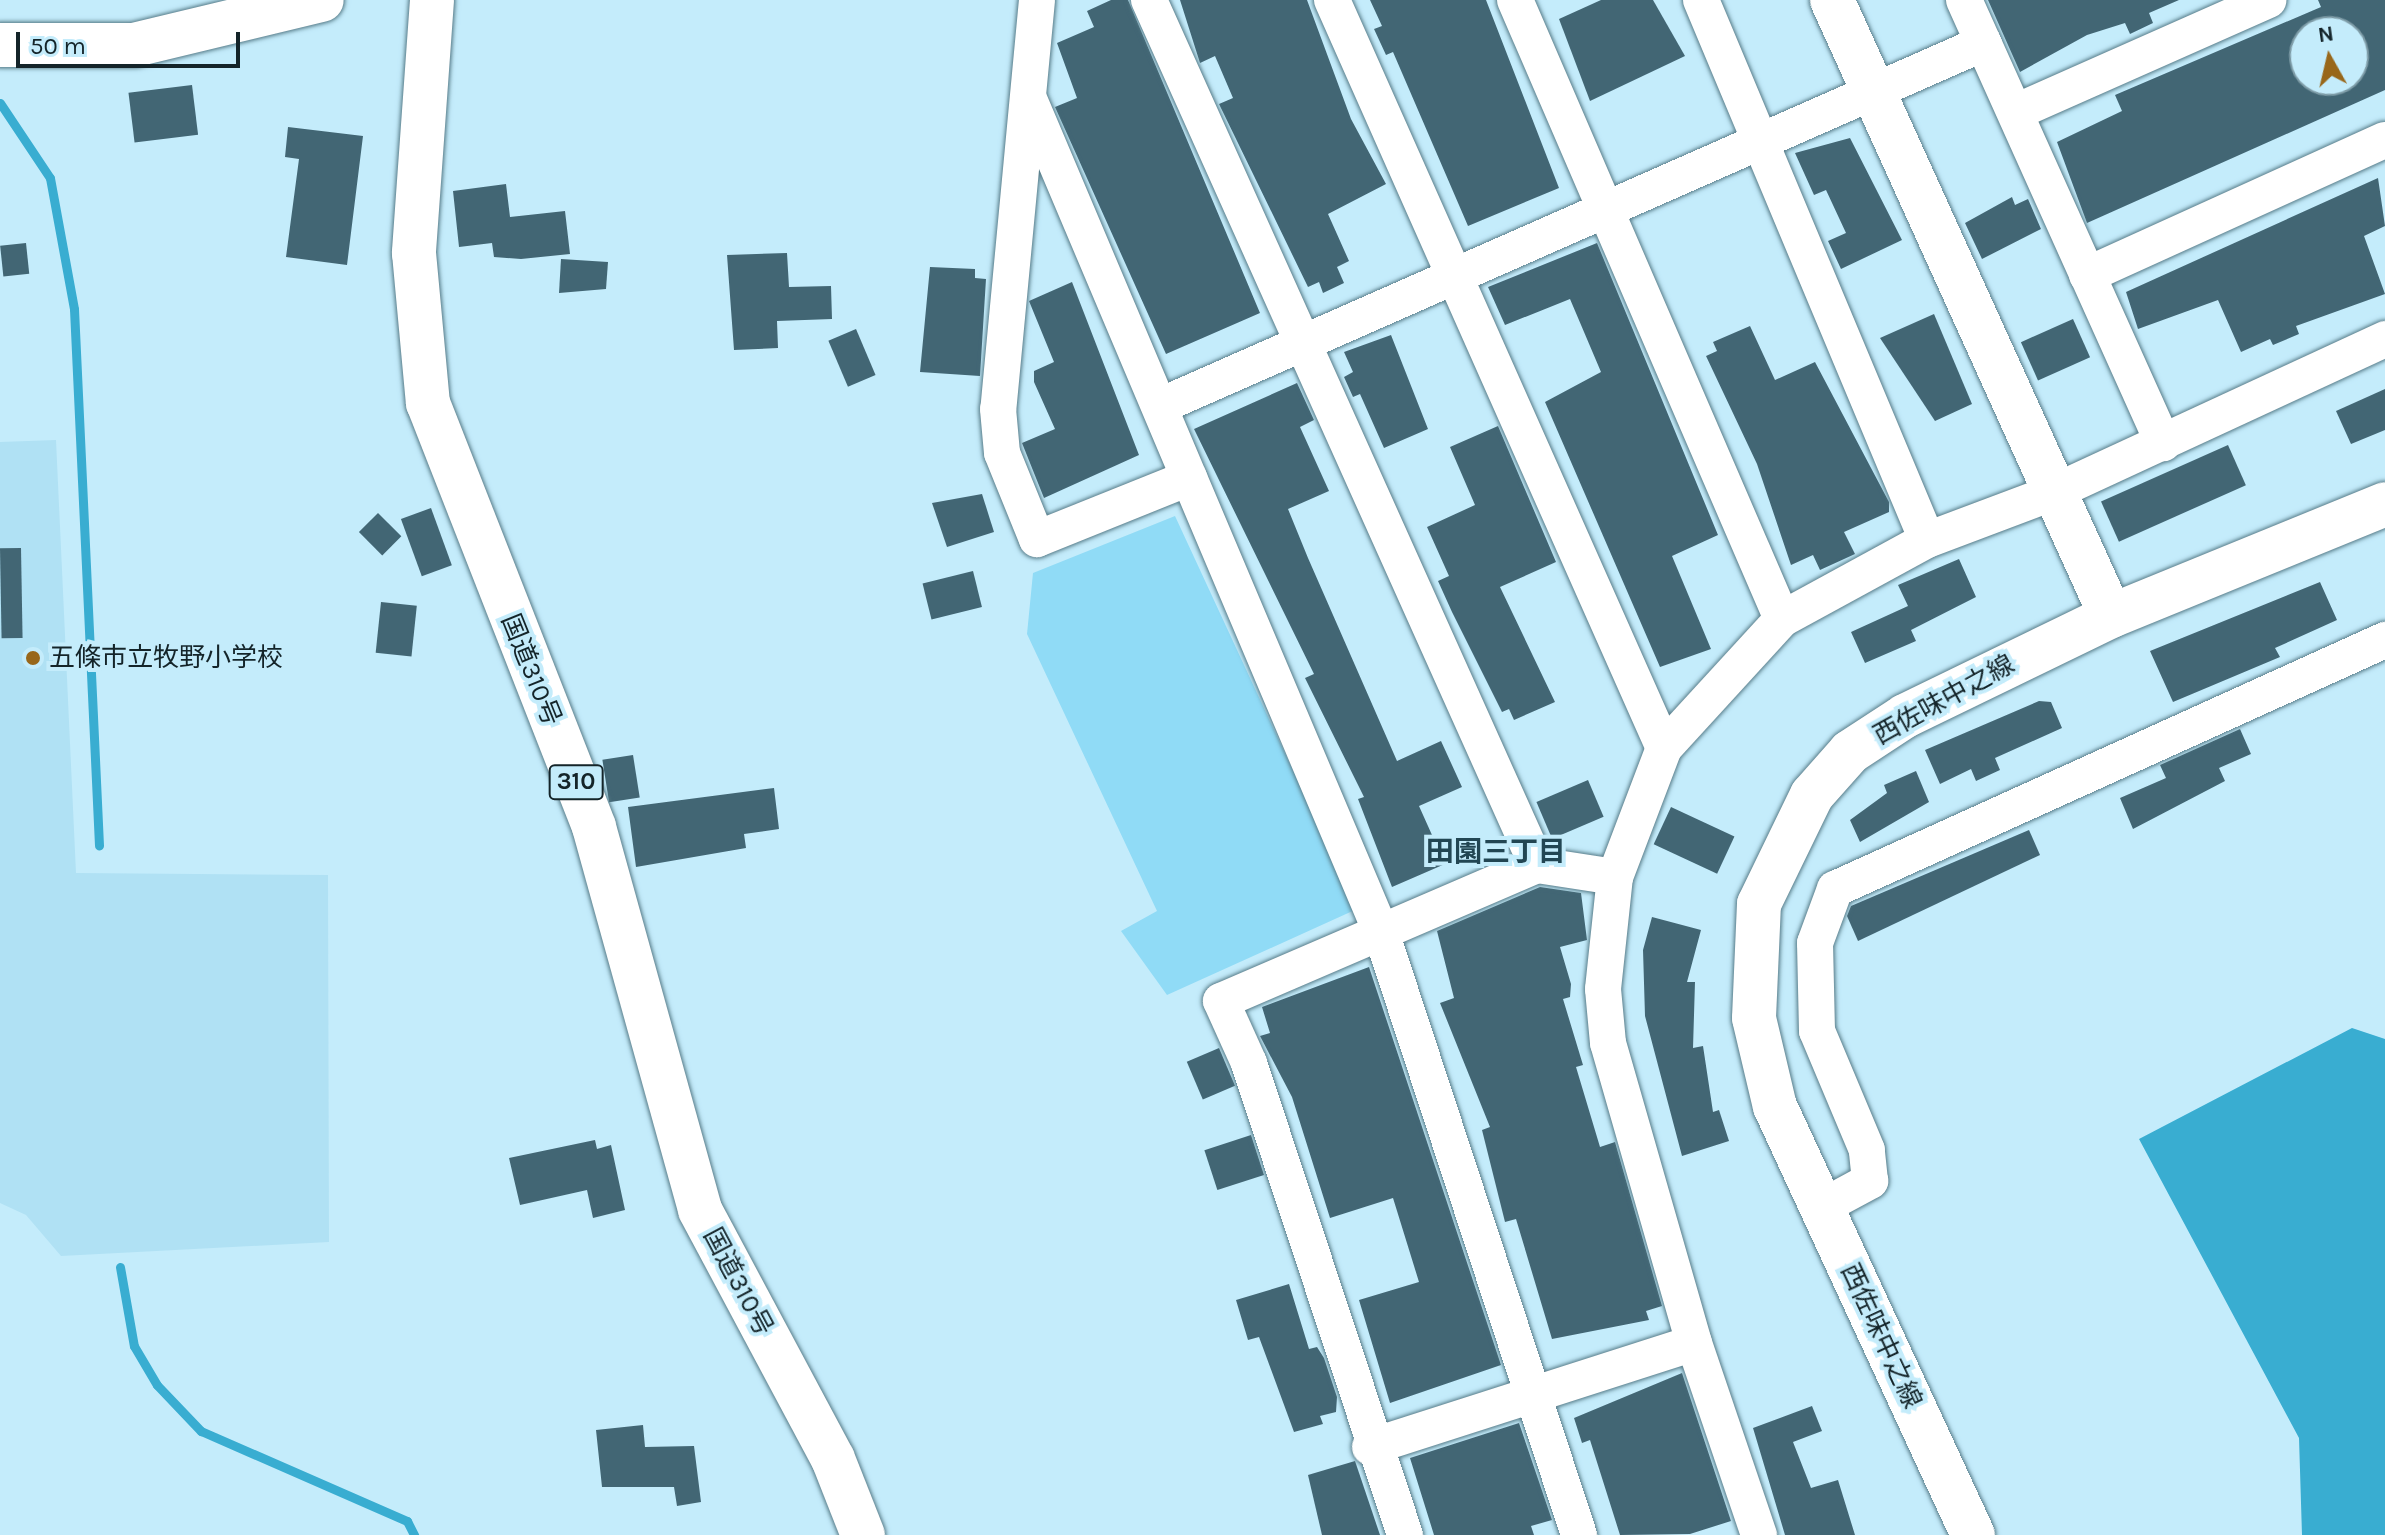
<!DOCTYPE html>
<html>
<head>
<meta charset="utf-8">
<style>
  body { margin:0 }
  #map { position:relative; width:2385px; height:1535px; overflow:hidden; background:#c4ecfb; font-family:Karla,"Noto Sans JP",sans-serif }
  div>[style] { position:absolute }
  [style*='--x'] { left:calc(var(--x)*1px); top:calc(var(--y)*1px); width:calc(var(--w)*1px); rotate:calc(var(--a)*1deg) }
  .built>* { inset:0; background:#b0e1f4 }
  .green>* { inset:0; background:#90dbf6 }
  .water>* { inset:0; background:#39add1 }
  .stream>* { height:9px; margin:-4.5px; padding:0 4.5px; transform-origin:4.5px; border-radius:4.5px; background:#39add1 }
  .building>* { inset:0; background:#426674; transform-origin:0 0 }
  .roads { filter:drop-shadow(0 0 2px #577c89) drop-shadow(0 0 2px #577c89) }
  .minor>* { height:36px; margin:-18px; padding:0 18px; transform-origin:18px; border-radius:18px; background:#fff }
  .tertiary>* { height:44px; margin:-22px; padding:0 22px; transform-origin:22px; border-radius:22px; background:#fff }
  .secondary>* { height:44px; margin:-22px; padding:0 22px; transform-origin:22px; border-radius:22px; background:#fff }
  .trunk>* { height:44px; margin:-22px; padding:0 22px; transform-origin:22px; border-radius:22px; background:#fff }
  .dots>* { width:22px; height:22px; translate:-50% -50%; box-sizing:border-box; border:4px solid #c4ecfb; border-radius:50% }
  span { translate:-50% -50%; white-space:nowrap; text-align:center; line-height:1.15; -webkit-text-stroke:8px #c4ecfb; paint-order:stroke }
  .shield-label span { padding:2px 6px; background:#c4ecfb; border:2px solid; border-radius:6px; -webkit-text-stroke-width:0 }
  .shield-label { font-size:24px; color:#142429; font-weight:700 }
  .poi-label { font-size:26px; color:#142429 }
  .left { translate:0 -50%; text-align:left }
  .street-label { font-size:26px; color:#142429 }
  .neighbourhood-label { font-size:28px; color:#224653; font-weight:700 }
  .north { position:absolute; left:2289px; top:16px; width:80px; height:80px; box-sizing:border-box; background:#c4ecfb; border:2px solid #7e9ca7; border-radius:50%; rotate:352deg; font-size:22px; font-weight:700; line-height:32px; text-align:center; color:#142429 }
  .north::after { content:''; display:block; margin:auto; width:28px; height:36px; background:#98671a; clip-path:polygon(50% 0,100% 100%,50% 72%,0 100%) }
  .scale { position:absolute; left:16px; top:32px; width:224px; height:36px; box-sizing:border-box; border:4px solid #142429; border-top:0; padding-left:10px; font-size:24px; line-height:28px; white-space:nowrap; color:#142429; -webkit-text-stroke:6px #c4ecfb; paint-order:stroke }
</style>
</head>
<body>
<div id="map">
  <div class="built">
    <div style="clip-path:polygon(56px 440px,76px 873px,328px 875px,329px 1242px,61px 1256px,26px 1215px,0 1203px,0 442px)"></div>
  </div>
  <div class="green">
    <div style="clip-path:polygon(1175px 516px,1357px 909px,1167px 995px,1121px 931px,1157px 911px,1027px 634px,1033px 573px)"></div>
  </div>
  <div class="water">
    <div style="clip-path:polygon(2352px 1028px,2385px 1039px,2385px 1535px,2302px 1535px,2299px 1438px,2139px 1139px)"></div>
  </div>
  <div class="stream">
    <div style="--x:0;--y:103;--w:90;--a:56.3"></div>
    <div style="--x:50;--y:178;--w:133;--a:79.6"></div>
    <div style="--x:74;--y:309;--w:537;--a:87.33"></div>
    <div style="--x:120;--y:1267;--w:80;--a:80"></div>
    <div style="--x:134;--y:1346;--w:45;--a:59.5"></div>
    <div style="--x:157;--y:1385;--w:64;--a:46.3"></div>
    <div style="--x:201;--y:1431;--w:225;--a:23.6"></div>
    <div style="--x:407;--y:1521;--w:16;--a:63"></div>
  </div>
  <div class="building">
    <div style="clip-path:polygon(1111px 0,1128px 0,1260px 313px,1166px 354px,1055px 107px,1077px 98px,1057px 43px,1094px 27px,1087px 11px)"></div>
    <div style="clip-path:polygon(1180px 0,1307px 0,1351px 119px,1386px 184px,1328px 214px,1349px 261px,1337px 267px,1344px 283px,1323px 293px,1319px 282px,1308px 287px,1219px 104px,1233px 98px,1215px 56px,1200px 63px)"></div>
    <div style="clip-path:polygon(1370px 0,1486px 0,1559px 188px,1468px 226px,1393px 52px,1386px 55px,1374px 29px,1382px 26px)"></div>
    <div style="clip-path:polygon(1601px 0,1653px 0,1685px 56px,1590px 101px,1559px 19px)"></div>
    <div style="clip-path:polygon(1988px 0,2179px 0,2149px 13px,2153px 23px,2130px 34px,2125px 23px,2087px 35px,2020px 72px)"></div>
    <div style="clip-path:polygon(evenodd,2318px 0,2385px 0,2385px 90px,2087px 223px,2057px 142px,2122px 111px,2115px 95px,2321px 7px,2318px 0,2305px 32px,2353px 32px,2353px 80px,2305px 80px,2305px 32px)"></div>
    <div style="left:192px;top:85px;width:50px;height:64px;rotate:83deg"></div>
    <div style="clip-path:polygon(288px 127px,363px 136px,347px 265px,286px 257px,299px 159px,285px 157px)"></div>
    <div style="clip-path:polygon(1850px 138px,1902px 240px,1841px 269px,1828px 241px,1846px 233px,1826px 190px,1814px 195px,1795px 153px)"></div>
    <div style="clip-path:polygon(2378px 178px,2385px 226px,2364px 236px,2385px 294px,2296px 326px,2299px 334px,2273px 345px,2270px 339px,2241px 352px,2218px 300px,2138px 329px,2126px 292px)"></div>
    <div style="clip-path:polygon(506px 184px,510px 217px,565px 211px,570px 254px,521px 259px,494px 257px,492px 243px,459px 247px,453px 191px)"></div>
    <div style="clip-path:polygon(2012px 197px,2015px 205px,2028px 199px,2041px 229px,1982px 259px,1965px 223px)"></div>
    <div style="left:26px;top:243px;width:31px;height:26px;rotate:84deg"></div>
    <div style="clip-path:polygon(1597px 243px,1718px 535px,1672px 556px,1711px 649px,1660px 667px,1545px 402px,1601px 372px,1570px 299px,1505px 325px,1488px 287px)"></div>
    <div style="clip-path:polygon(787px 253px,789px 287px,831px 286px,832px 319px,777px 321px,778px 348px,734px 350px,727px 255px)"></div>
    <div style="clip-path:polygon(561px 259px,608px 262px,606px 289px,559px 293px)"></div>
    <div style="clip-path:polygon(930px 267px,975px 269px,975px 278px,986px 279px,980px 376px,920px 372px)"></div>
    <div style="clip-path:polygon(1072px 282px,1139px 455px,1044px 498px,1022px 443px,1055px 429px,1034px 382px,1034px 371px,1054px 362px,1029px 301px)"></div>
    <div style="clip-path:polygon(1934px 314px,1972px 404px,1935px 421px,1880px 338px)"></div>
    <div style="left:2073px;top:319px;width:42px;height:57px;rotate:66deg"></div>
    <div style="clip-path:polygon(1750px 326px,1775px 380px,1815px 362px,1889px 502px,1889px 512px,1844px 532px,1855px 554px,1820px 570px,1813px 555px,1791px 565px,1757px 464px,1706px 356px,1717px 351px,1713px 342px)"></div>
    <div style="left:856px;top:329px;width:50px;height:30px;rotate:67deg"></div>
    <div style="clip-path:polygon(1391px 335px,1428px 429px,1384px 448px,1360px 394px,1353px 397px,1344px 377px,1353px 372px,1344px 352px)"></div>
    <div style="clip-path:polygon(1297px 383px,1314px 420px,1300px 427px,1329px 491px,1288px 509px,1308px 558px,1397px 761px,1441px 741px,1462px 787px,1419px 806px,1445px 864px,1392px 887px,1358px 799px,1364px 797px,1305px 678px,1314px 674px,1194px 429px)"></div>
    <div style="clip-path:polygon(2385px 389px,2385px 430px,2351px 444px,2336px 411px)"></div>
    <div style="clip-path:polygon(1498px 426px,1556px 562px,1500px 587px,1555px 702px,1514px 720px,1509px 709px,1502px 712px,1452px 612px,1438px 581px,1449px 576px,1427px 527px,1475px 505px,1450px 447px)"></div>
    <div style="left:2228px;top:445px;width:44px;height:139px;rotate:66deg"></div>
    <div style="clip-path:polygon(982px 494px,994px 532px,947px 547px,932px 503px)"></div>
    <div style="left:431px;top:508px;width:61px;height:32px;rotate:70deg"></div>
    <div style="left:378px;top:513px;width:33px;height:27px;rotate:45deg"></div>
    <div style="left:21px;top:548px;width:90px;height:21px;rotate:89deg"></div>
    <div style="clip-path:polygon(1959px 559px,1976px 597px,1911px 630px,1916px 641px,1865px 663px,1851px 632px,1908px 606px,1898px 585px)"></div>
    <div style="left:973px;top:571px;width:37px;height:52px;rotate:76deg"></div>
    <div style="clip-path:polygon(2320px 582px,2337px 620px,2275px 648px,2280px 657px,2173px 702px,2150px 651px)"></div>
    <div style="left:381px;top:602px;width:36px;height:51px;rotate:6deg"></div>
    <div style="clip-path:polygon(2039px 701px,2051px 702px,2062px 728px,1995px 758px,2000px 770px,1976px 781px,1971px 769px,1940px 784px,1925px 750px)"></div>
    <div style="clip-path:polygon(2240px 729px,2251px 754px,2219px 768px,2225px 781px,2133px 829px,2120px 798px,2166px 778px,2160px 765px)"></div>
    <div style="left:633px;top:755px;width:43px;height:31px;rotate:81deg"></div>
    <div style="clip-path:polygon(1916px 771px,1929px 802px,1860px 842px,1850px 820px,1887px 793px,1884px 785px)"></div>
    <div style="left:1588px;top:780px;width:40px;height:56px;rotate:67deg"></div>
    <div style="clip-path:polygon(774px 788px,779px 829px,744px 834px,746px 848px,636px 867px,628px 807px)"></div>
    <div style="left:1671px;top:807px;width:70px;height:41px;rotate:25deg"></div>
    <div style="clip-path:polygon(2029px 830px,2040px 855px,1858px 941px,1847px 916px,1851px 906px)"></div>
    <div style="clip-path:polygon(1540px 887px,1581px 893px,1587px 940px,1560px 947px,1571px 984px,1570px 997px,1563px 999px,1583px 1065px,1576px 1067px,1600px 1147px,1615px 1142px,1662px 1306px,1646px 1311px,1649px 1320px,1552px 1339px,1516px 1219px,1505px 1222px,1482px 1130px,1490px 1127px,1440px 1003px,1454px 998px,1437px 931px)"></div>
    <div style="clip-path:polygon(1652px 917px,1701px 930px,1687px 982px,1695px 982px,1693px 1048px,1703px 1046px,1713px 1112px,1719px 1110px,1729px 1141px,1682px 1156px,1645px 1016px,1643px 950px)"></div>
    <div style="clip-path:polygon(1369px 967px,1501px 1365px,1390px 1403px,1359px 1300px,1419px 1282px,1393px 1198px,1330px 1218px,1292px 1097px,1260px 1036px,1270px 1033px,1262px 1007px)"></div>
    <div style="left:1219px;top:1048px;width:41px;height:35px;rotate:67deg"></div>
    <div style="left:1251px;top:1135px;width:42px;height:49px;rotate:72deg"></div>
    <div style="clip-path:polygon(595px 1140px,597px 1149px,611px 1145px,625px 1210px,593px 1218px,587px 1190px,520px 1205px,509px 1158px)"></div>
    <div style="clip-path:polygon(1289px 1284px,1309px 1349px,1317px 1347px,1324px 1358px,1337px 1397px,1336px 1412px,1320px 1416px,1323px 1424px,1294px 1432px,1259px 1337px,1248px 1340px,1236px 1300px)"></div>
    <div style="clip-path:polygon(1682px 1373px,1731px 1521px,1690px 1534px,1620px 1535px,1590px 1440px,1582px 1443px,1574px 1418px)"></div>
    <div style="clip-path:polygon(1812px 1406px,1822px 1431px,1793px 1442px,1811px 1488px,1838px 1480px,1855px 1535px,1785px 1535px,1753px 1428px)"></div>
    <div style="clip-path:polygon(1519px 1423px,1552px 1520px,1531px 1526px,1534px 1535px,1434px 1535px,1410px 1458px)"></div>
    <div style="clip-path:polygon(643px 1425px,645px 1447px,694px 1446px,701px 1502px,677px 1506px,674px 1487px,602px 1487px,596px 1430px)"></div>
    <div style="clip-path:polygon(1355px 1461px,1380px 1535px,1322px 1535px,1308px 1475px)"></div>
  </div>
  <div class="roads">
    <div class="minor">
      <div style="--x:1037;--y:0;--w:411;--a:95.4"></div>
      <div style="--x:998;--y:409;--w:44;--a:84.8"></div>
      <div style="--x:1002;--y:453;--w:93;--a:67.9"></div>
      <div style="--x:1037;--y:539;--w:164;--a:-21.9"></div>
      <div style="--x:1149;--y:0;--w:948;--a:65.84"></div>
      <div style="--x:1332;--y:0;--w:818;--a:66.07"></div>
      <div style="--x:1515;--y:0;--w:674;--a:66.67"></div>
      <div style="--x:1701;--y:0;--w:585;--a:67.29"></div>
      <div style="--x:1964;--y:0;--w:486;--a:65.8"></div>
      <div style="--x:1029;--y:99;--w:904;--a:67.09"></div>
      <div style="--x:1381;--y:932;--w:635;--a:71.82"></div>
      <div style="--x:2018;--y:111;--w:274;--a:-23.9"></div>
      <div style="--x:2087;--y:275;--w:327;--a:-24.4"></div>
      <div style="--x:1160;--y:406;--w:900;--a:-23.78"></div>
      <div style="--x:1822;--y:1207;--w:55;--a:-28.4"></div>
      <div style="--x:1870;--y:1181;--w:31;--a:-96"></div>
      <div style="--x:1867;--y:1150;--w:129;--a:-112.8"></div>
      <div style="--x:1817;--y:1031;--w:88;--a:-91.3"></div>
      <div style="--x:1815;--y:943;--w:58;--a:-69.7"></div>
      <div style="--x:1835;--y:889;--w:604;--a:-24.36"></div>
      <div style="--x:1370;--y:1447;--w:340;--a:-17.8"></div>
      <div style="--x:1405;--y:1535;--w:497;--a:-108.3"></div>
      <div style="--x:1249;--y:1063;--w:68;--a:-114.3"></div>
      <div style="--x:1221;--y:1001;--w:344;--a:-23.3"></div>
      <div style="--x:1537;--y:865;--w:79;--a:8.7"></div>
      <div style="--x:1759;--y:1535;--w:203;--a:-108.7"></div>
      <div style="--x:1694;--y:1343;--w:312;--a:-106"></div>
      <div style="--x:1608;--y:1043;--w:54;--a:-95.3"></div>
      <div style="--x:1603;--y:989;--w:113;--a:-83.9"></div>
      <div style="--x:1615;--y:877;--w:138;--a:-69.2"></div>
      <div style="--x:1664;--y:748;--w:175;--a:-47.5"></div>
      <div style="--x:1782;--y:619;--w:165;--a:-28.6"></div>
      <div style="--x:1927;--y:540;--w:134;--a:-20.6"></div>
      <div style="--x:2052;--y:493;--w:367;--a:-24.8"></div>
    </div>
    <div class="tertiary">
      <div style="--x:1832;--y:0;--w:676;--a:65.63"></div>
      <div style="--x:0;--y:45;--w:134;--a:0"></div>
      <div style="--x:134;--y:45;--w:193;--a:-13.5"></div>
    </div>
    <div class="secondary">
      <div style="--x:1973;--y:1535;--w:472;--a:-114.8"></div>
      <div style="--x:1775;--y:1107;--w:91;--a:-103.3"></div>
      <div style="--x:1754;--y:1018;--w:114;--a:-87.5"></div>
      <div style="--x:1759;--y:904;--w:121;--a:-64.1"></div>
      <div style="--x:1812;--y:795;--w:57;--a:-48.5"></div>
      <div style="--x:1850;--y:752;--w:66;--a:-33.2"></div>
      <div style="--x:1905;--y:716;--w:229;--a:-25.9"></div>
      <div style="--x:2111;--y:616;--w:296;--a:-22.2"></div>
    </div>
    <div class="trunk">
      <div style="--x:432;--y:0;--w:254;--a:94.1"></div>
      <div style="--x:414;--y:253;--w:151;--a:84.7"></div>
      <div style="--x:428;--y:403;--w:455;--a:68.6"></div>
      <div style="--x:594;--y:827;--w:397;--a:74.5"></div>
      <div style="--x:700;--y:1210;--w:282;--a:61.9"></div>
      <div style="--x:833;--y:1459;--w:82;--a:68.5"></div>
    </div>
  </div>
  <div class="dots">
    <div style="left:33px;top:658px;background:#98671a"></div>
  </div>
  <div class="shield-label">
    <span style="left:576px;top:782px">310</span>
  </div>
  <div class="poi-label">
    <span class="left" style="left:49px;top:658px">五條市立牧野小学校</span>
  </div>
  <div class="street-label">
    <span style="left:531px;top:670px;rotate:68deg">国道310号</span>
    <span style="left:1944px;top:700px;rotate:-29deg">西佐味中之線</span>
    <span style="left:738px;top:1282px;rotate:62deg">国道310号</span>
    <span style="left:1881px;top:1336px;rotate:65deg">西佐味中之線</span>
  </div>
  <div class="neighbourhood-label">
    <span style="left:1496px;top:852px">田園三丁目</span>
  </div>
  <div class="north">N</div>
  <div class="scale">50 m</div>
</div>
</body>
</html>
